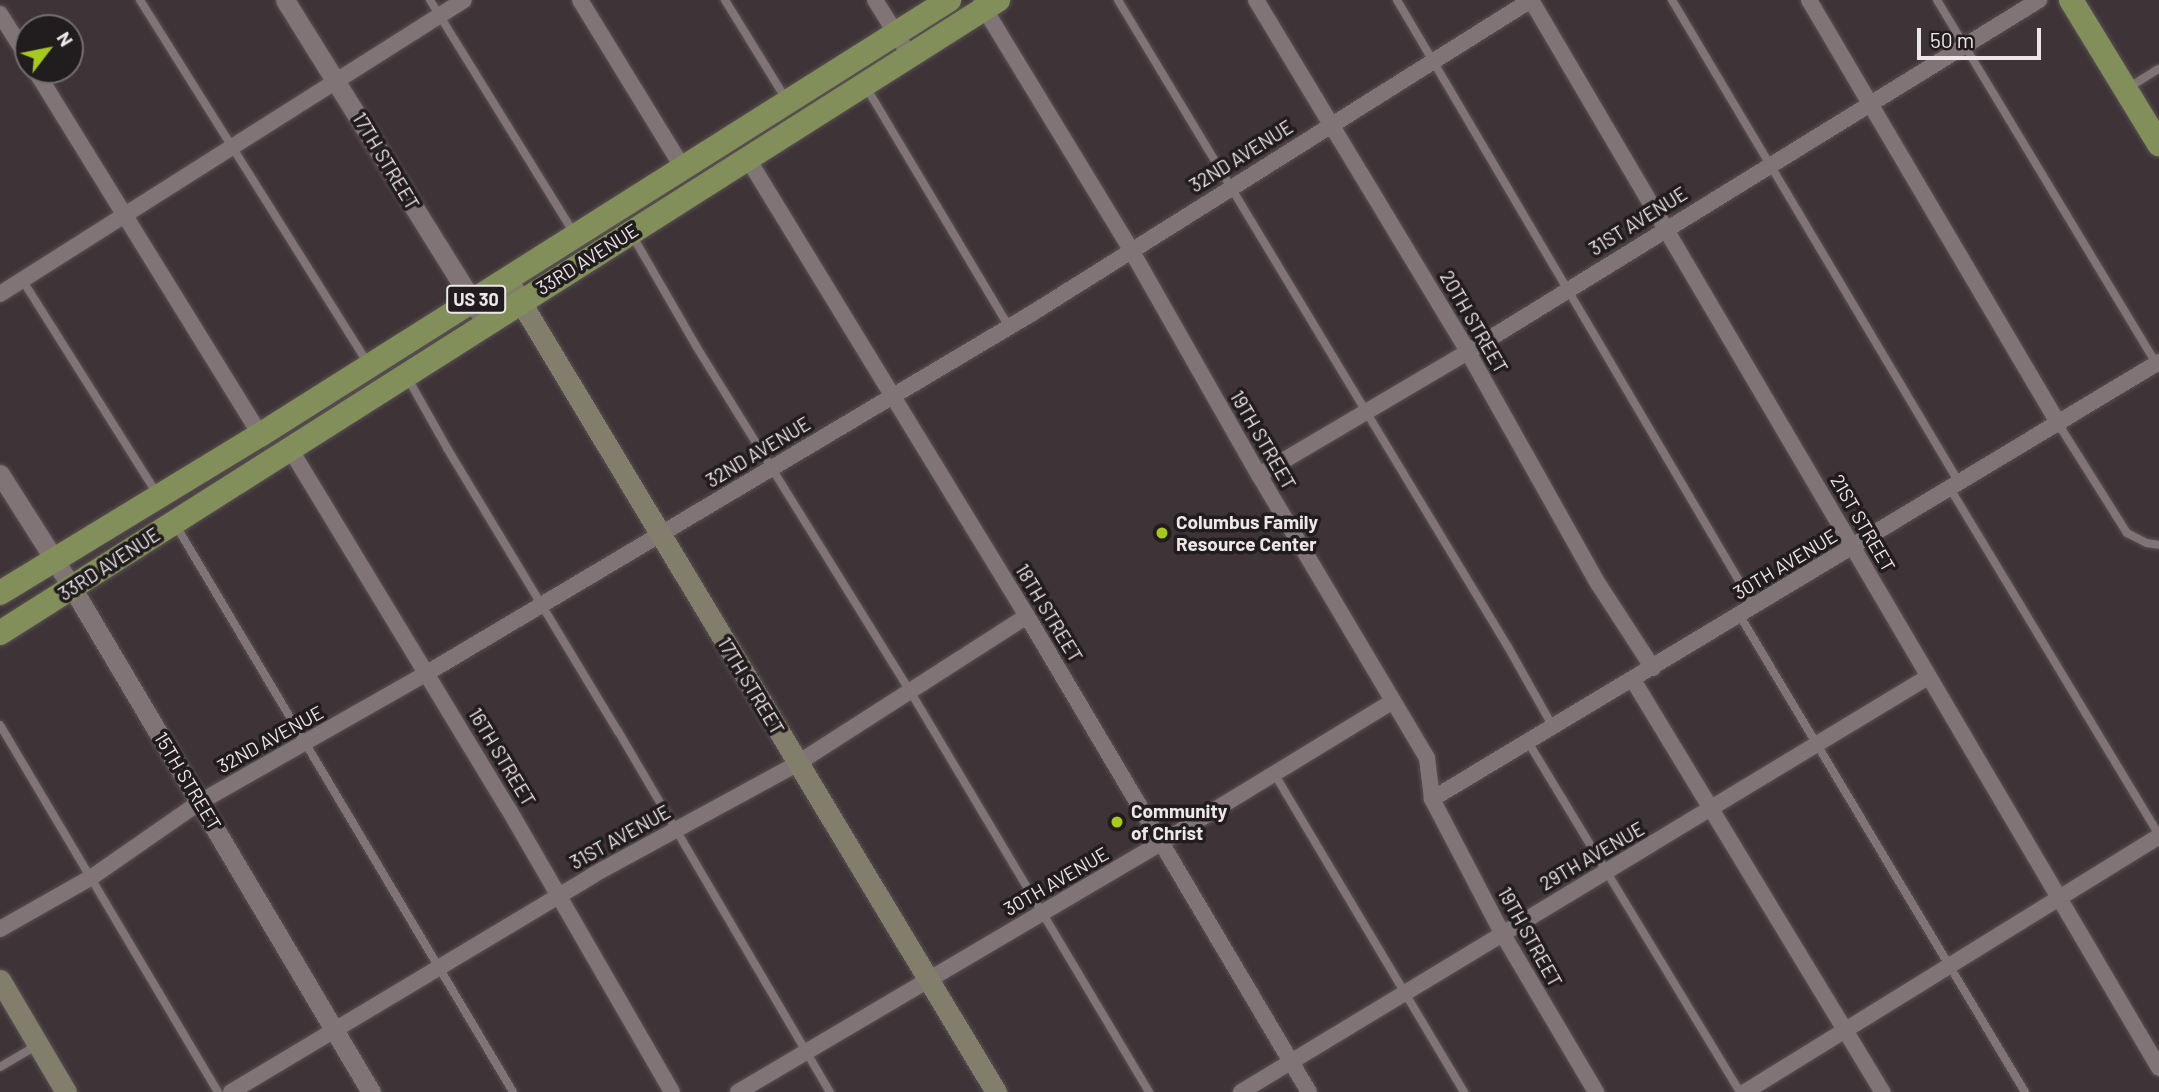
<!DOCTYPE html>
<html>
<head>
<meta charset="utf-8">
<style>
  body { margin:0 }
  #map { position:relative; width:2159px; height:1092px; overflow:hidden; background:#3e3336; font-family:Barlow,sans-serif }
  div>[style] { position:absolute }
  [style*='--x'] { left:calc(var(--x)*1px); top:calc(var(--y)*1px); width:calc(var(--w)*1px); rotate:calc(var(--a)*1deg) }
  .roads { filter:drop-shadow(0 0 2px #595052) drop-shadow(0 0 2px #595052) }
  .service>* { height:8px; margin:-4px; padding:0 4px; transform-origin:4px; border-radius:4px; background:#807477 }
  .minor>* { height:16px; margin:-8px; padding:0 8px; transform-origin:8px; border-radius:8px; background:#807477 }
  .tertiary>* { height:19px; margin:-9.5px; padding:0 9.5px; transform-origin:9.5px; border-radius:9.5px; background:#807477 }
  .secondary>* { height:21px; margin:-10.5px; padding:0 10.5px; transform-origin:10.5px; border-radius:10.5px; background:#817e6c }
  .trunk>* { height:24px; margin:-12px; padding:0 12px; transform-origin:12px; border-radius:12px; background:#838f5b }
  .dots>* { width:19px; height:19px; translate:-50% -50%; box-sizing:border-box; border:4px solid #211c1d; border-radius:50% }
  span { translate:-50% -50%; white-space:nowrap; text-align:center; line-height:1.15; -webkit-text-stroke:7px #211c1d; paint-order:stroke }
  .shield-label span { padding:2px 5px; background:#211c1d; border:2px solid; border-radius:5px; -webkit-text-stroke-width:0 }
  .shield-label { font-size:18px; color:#eee7e9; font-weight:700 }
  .street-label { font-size:19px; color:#eee7e9 }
  .poi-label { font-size:19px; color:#eee7e9; font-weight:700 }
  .left { translate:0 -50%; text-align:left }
  .north { position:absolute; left:14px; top:14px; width:70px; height:70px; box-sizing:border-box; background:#211c1d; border:2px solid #736d6f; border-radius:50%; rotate:58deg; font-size:19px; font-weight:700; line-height:28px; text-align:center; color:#eee7e9 }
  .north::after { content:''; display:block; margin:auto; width:24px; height:32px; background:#a6c820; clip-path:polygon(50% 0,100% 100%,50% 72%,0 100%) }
  .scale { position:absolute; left:1917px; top:28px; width:124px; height:32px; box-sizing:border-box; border:4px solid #eee7e9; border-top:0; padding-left:9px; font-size:21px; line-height:24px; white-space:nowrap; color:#eee7e9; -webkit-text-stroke:5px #211c1d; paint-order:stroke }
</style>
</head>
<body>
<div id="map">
  <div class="roads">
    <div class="service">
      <div style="--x:140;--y:0;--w:427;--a:57.9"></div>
      <div style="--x:430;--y:0;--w:274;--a:58.3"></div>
      <div style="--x:725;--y:0;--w:116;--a:58.4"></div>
      <div style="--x:1118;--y:0;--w:755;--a:58.92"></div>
      <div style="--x:1508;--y:647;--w:92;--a:60.6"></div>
      <div style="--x:1397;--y:0;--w:703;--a:59.5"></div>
      <div style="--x:1672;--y:0;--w:563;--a:59.25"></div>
      <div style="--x:1937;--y:0;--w:428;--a:58.9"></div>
      <div style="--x:866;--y:87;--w:279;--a:59.2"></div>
      <div style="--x:2128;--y:88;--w:36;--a:-32"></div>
      <div style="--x:632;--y:235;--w:128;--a:60"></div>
      <div style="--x:696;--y:346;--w:406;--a:58.2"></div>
      <div style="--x:910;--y:691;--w:467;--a:59.2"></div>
      <div style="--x:23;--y:281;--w:252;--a:57.8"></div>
      <div style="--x:407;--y:377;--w:81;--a:60.6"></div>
      <div style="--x:447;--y:448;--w:331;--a:58.9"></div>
      <div style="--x:618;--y:731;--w:419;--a:59.6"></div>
      <div style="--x:2059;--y:425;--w:128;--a:57.8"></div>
      <div style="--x:2127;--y:533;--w:22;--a:27"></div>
      <div style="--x:2147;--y:543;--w:12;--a:9"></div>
      <div style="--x:1951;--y:490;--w:403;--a:58.9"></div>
      <div style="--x:175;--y:524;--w:661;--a:59.24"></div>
      <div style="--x:1740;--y:616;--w:555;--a:59.09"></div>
      <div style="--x:0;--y:725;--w:427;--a:59.3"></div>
      <div style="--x:1528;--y:742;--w:409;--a:58.8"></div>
      <div style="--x:1275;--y:775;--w:369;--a:59.2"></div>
      <div style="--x:0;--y:1067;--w:42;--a:-30.3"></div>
    </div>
    <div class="minor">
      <div style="--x:580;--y:0;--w:197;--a:58.5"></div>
      <div style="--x:875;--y:0;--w:66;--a:58"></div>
      <div style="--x:1256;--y:0;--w:411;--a:58.9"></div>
      <div style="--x:1468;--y:352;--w:267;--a:60.7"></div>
      <div style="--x:1599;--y:585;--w:99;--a:57"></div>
      <div style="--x:1531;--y:0;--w:1239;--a:59.54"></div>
      <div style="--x:1809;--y:0;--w:493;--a:59.5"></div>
      <div style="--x:981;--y:3;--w:289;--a:58.7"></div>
      <div style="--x:1131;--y:250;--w:259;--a:60.4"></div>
      <div style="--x:1259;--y:475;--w:329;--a:59.3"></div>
      <div style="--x:1427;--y:758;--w:41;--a:83"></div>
      <div style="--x:1432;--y:799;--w:151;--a:62.4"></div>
      <div style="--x:1502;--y:933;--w:185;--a:59.4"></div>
      <div style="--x:0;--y:14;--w:52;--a:57.5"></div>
      <div style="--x:35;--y:70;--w:429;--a:58.3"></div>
      <div style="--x:748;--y:159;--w:535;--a:58.6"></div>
      <div style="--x:1027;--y:616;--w:553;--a:59.36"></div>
      <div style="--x:0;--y:294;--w:549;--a:-32.36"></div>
      <div style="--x:289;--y:447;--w:422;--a:58.8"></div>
      <div style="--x:508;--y:808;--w:328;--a:60"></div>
      <div style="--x:1259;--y:475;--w:243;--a:-30.5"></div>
      <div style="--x:1468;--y:352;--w:671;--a:-31.65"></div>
      <div style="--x:1633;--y:680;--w:482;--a:58.8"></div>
      <div style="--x:1432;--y:799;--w:848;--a:-31.01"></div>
      <div style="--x:0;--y:929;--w:106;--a:-29.5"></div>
      <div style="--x:92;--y:877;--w:131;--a:-34.8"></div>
      <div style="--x:200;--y:802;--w:261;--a:-29.6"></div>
      <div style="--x:427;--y:673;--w:703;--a:-30.73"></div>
      <div style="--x:1031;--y:314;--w:590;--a:-32.13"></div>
      <div style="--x:231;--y:1092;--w:422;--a:-30.9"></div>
      <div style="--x:593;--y:875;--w:234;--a:-28.6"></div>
      <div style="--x:798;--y:763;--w:272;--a:-32.7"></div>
      <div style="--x:738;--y:1092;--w:489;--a:-30.5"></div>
      <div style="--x:1159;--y:844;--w:274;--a:-31.4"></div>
      <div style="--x:1241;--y:1092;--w:803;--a:-31.14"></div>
      <div style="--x:1745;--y:1092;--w:487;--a:-31.7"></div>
    </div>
    <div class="tertiary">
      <div style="--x:285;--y:0;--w:382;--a:58.1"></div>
      <div style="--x:0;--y:474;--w:136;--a:57.6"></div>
      <div style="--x:73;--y:589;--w:585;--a:59.36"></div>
    </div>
    <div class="secondary">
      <div style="--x:507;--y:279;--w:949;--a:58.97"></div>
      <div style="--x:0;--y:980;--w:130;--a:59.5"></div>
    </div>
    <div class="trunk">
      <div style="--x:2071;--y:0;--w:169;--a:58.6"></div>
      <div style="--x:0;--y:593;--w:304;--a:-31.3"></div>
      <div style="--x:260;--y:435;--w:815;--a:-32.27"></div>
      <div style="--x:0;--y:633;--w:1182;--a:-32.39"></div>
    </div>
  </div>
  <div class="dots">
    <div style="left:1162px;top:533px;background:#a6c820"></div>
    <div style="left:1117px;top:822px;background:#a6c820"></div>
  </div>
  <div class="shield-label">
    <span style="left:476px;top:299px">US 30</span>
  </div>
  <div class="street-label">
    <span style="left:1241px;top:156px;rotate:-32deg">32ND AVENUE</span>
    <span style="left:386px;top:161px;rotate:59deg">17TH STREET</span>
    <span style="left:1638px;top:221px;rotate:-32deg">31ST AVENUE</span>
    <span style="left:587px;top:259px;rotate:-32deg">33RD AVENUE</span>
    <span style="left:1474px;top:322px;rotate:60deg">20TH STREET</span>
    <span style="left:1263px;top:440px;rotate:60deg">19TH STREET</span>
    <span style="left:758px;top:452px;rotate:-31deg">32ND AVENUE</span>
    <span style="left:1863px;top:523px;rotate:60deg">21ST STREET</span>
    <span style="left:109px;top:564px;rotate:-33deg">33RD AVENUE</span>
    <span style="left:1785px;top:564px;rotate:-31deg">30TH AVENUE</span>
    <span style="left:1049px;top:613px;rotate:59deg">18TH STREET</span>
    <span style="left:751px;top:686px;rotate:59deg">17TH STREET</span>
    <span style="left:270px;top:739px;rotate:-29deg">32ND AVENUE</span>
    <span style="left:502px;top:757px;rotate:59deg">16TH STREET</span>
    <span style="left:188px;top:781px;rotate:59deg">15TH STREET</span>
    <span style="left:620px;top:837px;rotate:-29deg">31ST AVENUE</span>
    <span style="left:1592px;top:856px;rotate:-30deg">29TH AVENUE</span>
    <span style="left:1056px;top:881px;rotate:-30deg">30TH AVENUE</span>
    <span style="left:1530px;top:937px;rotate:61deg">19TH STREET</span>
  </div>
  <div class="poi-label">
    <span class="left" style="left:1176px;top:533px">Columbus Family<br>Resource Center</span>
    <span class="left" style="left:1131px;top:822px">Community<br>of Christ</span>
  </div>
  <div class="north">N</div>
  <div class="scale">50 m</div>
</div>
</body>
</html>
